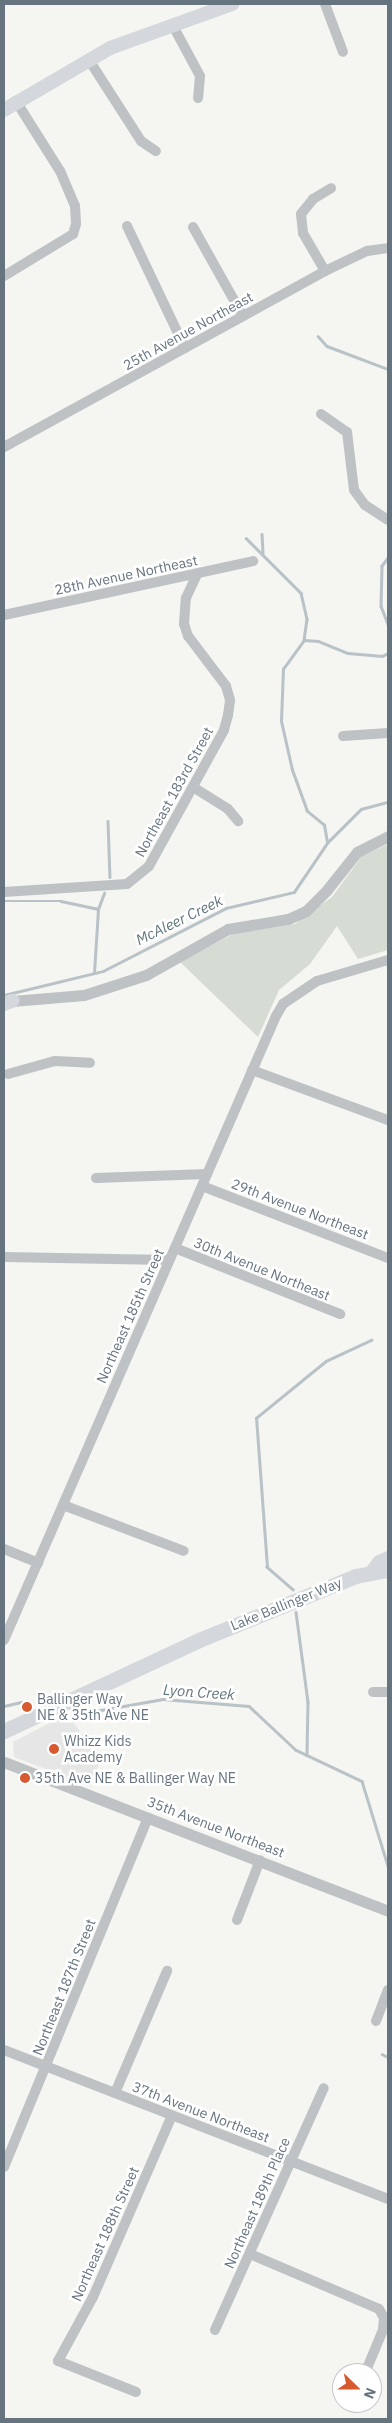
<!DOCTYPE html>
<html>
<head>
<meta charset="utf-8">
<style>
  body { margin:0 }
  #map { position:relative; width:392px; height:2423px; overflow:hidden; background:#f5f5f1; font-family:"IBM Plex Sans",sans-serif }
  div>[style] { position:absolute }
  [style*='--x'] { left:calc(var(--x)*1px); top:calc(var(--y)*1px); width:calc(var(--w)*1px); rotate:calc(var(--a)*1deg) }
  .built>* { inset:0; background:#e5e6e5 }
  .green>* { inset:0; background:#d6dbd3 }
  .stream>* { height:2.5px; margin:-1.25px; padding:0 1.25px; transform-origin:1.25px; border-radius:1.25px; background:#b8c2c7 }
  .minor>* { height:10px; margin:-5px; padding:0 5px; transform-origin:5px; border-radius:5px; background:#bec2c5 }
  .tertiary>* { height:11px; margin:-5.5px; padding:0 5.5px; transform-origin:5.5px; border-radius:5.5px; background:#bec2c5 }
  .secondary>* { height:14px; margin:-7px; padding:0 7px; transform-origin:7px; border-radius:7px; background:#d4d8dc }
  .primary>* { height:15px; margin:-7.5px; padding:0 7.5px; transform-origin:7.5px; border-radius:7.5px; background:#d4d8dc }
  .dots>* { width:14px; height:14px; translate:-50% -50%; box-sizing:border-box; border:2px solid #fff; border-radius:50% }
  span { translate:-50% -50%; white-space:nowrap; text-align:center; line-height:1.15; -webkit-text-stroke:5px #fff; paint-order:stroke }
  .street-label { font-size:14px; color:#667480 }
  .poi-label { font-size:14px; color:#667480 }
  .left { translate:0 -50%; text-align:left }
  .water-label { font-size:15px; color:#62757d; font-style:italic }
  .frame { position:absolute; inset:0; border:5px solid #667480; pointer-events:none }
  .north { position:absolute; left:332px; top:2363px; width:50px; height:50px; box-sizing:border-box; background:#fff; border:1px solid #c2c7cc; border-radius:50%; rotate:112deg; font-size:14px; font-weight:700; line-height:20px; text-align:center; color:#667480 }
  .north::after { content:''; display:block; margin:auto; width:18px; height:22px; background:#d65930; clip-path:polygon(50% 0,100% 100%,50% 72%,0 100%) }
</style>
</head>
<body>
<div id="map">
  <div class="built">
    <div style="clip-path:polygon(67px 1714px,101px 1759px,90px 1786px,14px 1757px,13px 1742px)"></div>
  </div>
  <div class="green">
    <div style="clip-path:polygon(388px 844px,388px 950px,358px 959px,337px 926px,310px 964px,279px 990px,258px 1037px,180px 962px,235px 933px,295px 924px,332px 897px,362px 856px)"></div>
  </div>
  <div class="stream">
    <div style="--x:318;--y:336;--w:13;--a:48"></div>
    <div style="--x:327;--y:346;--w:65;--a:20.7"></div>
    <div style="--x:262;--y:534;--w:19;--a:87"></div>
    <div style="--x:246;--y:538;--w:78;--a:45"></div>
    <div style="--x:301;--y:593;--w:27;--a:77"></div>
    <div style="--x:307;--y:619;--w:21;--a:98"></div>
    <div style="--x:388;--y:558;--w:10;--a:127"></div>
    <div style="--x:382;--y:566;--w:40;--a:91.4"></div>
    <div style="--x:381;--y:606;--w:19;--a:69"></div>
    <div style="--x:108;--y:821;--w:56;--a:88"></div>
    <div style="--x:327;--y:842;--w:17;--a:-100"></div>
    <div style="--x:324;--y:825;--w:22;--a:-141"></div>
    <div style="--x:307;--y:811;--w:44;--a:-110.1"></div>
    <div style="--x:292;--y:770;--w:50;--a:-102.7"></div>
    <div style="--x:281;--y:721;--w:52;--a:-87.8"></div>
    <div style="--x:283;--y:669;--w:36;--a:-54"></div>
    <div style="--x:304;--y:640;--w:14;--a:4"></div>
    <div style="--x:318;--y:641;--w:32;--a:22"></div>
    <div style="--x:348;--y:653;--w:34;--a:5"></div>
    <div style="--x:382;--y:656;--w:7;--a:-27"></div>
    <div style="--x:4;--y:901;--w:57;--a:0"></div>
    <div style="--x:61;--y:901;--w:38;--a:12"></div>
    <div style="--x:94;--y:973;--w:64;--a:-86.4"></div>
    <div style="--x:98;--y:909;--w:17;--a:-69"></div>
    <div style="--x:4;--y:995;--w:102;--a:-13.6"></div>
    <div style="--x:103;--y:971;--w:138;--a:-27.1"></div>
    <div style="--x:226;--y:908;--w:70;--a:-13.2"></div>
    <div style="--x:294;--y:892;--w:59;--a:-56"></div>
    <div style="--x:327;--y:843;--w:48;--a:-45"></div>
    <div style="--x:361;--y:809;--w:28;--a:-15"></div>
    <div style="--x:293;--y:1590;--w:35;--a:-139"></div>
    <div style="--x:267;--y:1567;--w:149;--a:-94.2"></div>
    <div style="--x:256;--y:1418;--w:90;--a:-39.2"></div>
    <div style="--x:326;--y:1361;--w:50;--a:-25"></div>
    <div style="--x:296;--y:1612;--w:91;--a:82.4"></div>
    <div style="--x:308;--y:1702;--w:53;--a:91.1"></div>
    <div style="--x:4;--y:1706;--w:18;--a:-13"></div>
    <div style="--x:73;--y:1715;--w:91;--a:-10.1"></div>
    <div style="--x:163;--y:1699;--w:86;--a:4.7"></div>
    <div style="--x:249;--y:1706;--w:64;--a:43.1"></div>
    <div style="--x:296;--y:1750;--w:73;--a:25.2"></div>
    <div style="--x:362;--y:1781;--w:89;--a:73"></div>
    <div style="--x:382;--y:2054;--w:7;--a:27"></div>
  </div>
  <div class="minor">
    <div style="--x:325;--y:4;--w:51;--a:69.4"></div>
    <div style="--x:172;--y:24;--w:59;--a:61.7"></div>
    <div style="--x:200;--y:76;--w:22;--a:95"></div>
    <div style="--x:89;--y:60;--w:96;--a:57.3"></div>
    <div style="--x:141;--y:141;--w:18;--a:34"></div>
    <div style="--x:127;--y:226;--w:135;--a:64.6"></div>
    <div style="--x:193;--y:227;--w:102;--a:60.7"></div>
    <div style="--x:325;--y:271;--w:44;--a:-120.1"></div>
    <div style="--x:303;--y:233;--w:19;--a:-96"></div>
    <div style="--x:301;--y:214;--w:19;--a:-51"></div>
    <div style="--x:313;--y:199;--w:21;--a:-31"></div>
    <div style="--x:4;--y:276;--w:81;--a:-31.3"></div>
    <div style="--x:73;--y:234;--w:10;--a:-73"></div>
    <div style="--x:76;--y:224;--w:18;--a:-93"></div>
    <div style="--x:75;--y:206;--w:38;--a:-113"></div>
    <div style="--x:60;--y:171;--w:83;--a:-122.2"></div>
    <div style="--x:321;--y:414;--w:32;--a:35"></div>
    <div style="--x:347;--y:432;--w:58;--a:83.1"></div>
    <div style="--x:354;--y:490;--w:19;--a:54"></div>
    <div style="--x:365;--y:505;--w:27;--a:33"></div>
    <div style="--x:4;--y:447;--w:366;--a:-28.7"></div>
    <div style="--x:325;--y:271;--w:47;--a:-25.5"></div>
    <div style="--x:367;--y:251;--w:21;--a:-8"></div>
    <div style="--x:4;--y:615;--w:255;--a:-12.2"></div>
    <div style="--x:343;--y:736;--w:45;--a:-3.8"></div>
    <div style="--x:193;--y:787;--w:41;--a:32.2"></div>
    <div style="--x:228;--y:809;--w:16;--a:50"></div>
    <div style="--x:4;--y:892;--w:123;--a:-3.7"></div>
    <div style="--x:127;--y:884;--w:28;--a:-39"></div>
    <div style="--x:149;--y:866;--w:155;--a:-61.1"></div>
    <div style="--x:224;--y:730;--w:16;--a:-75"></div>
    <div style="--x:228;--y:715;--w:15;--a:-82"></div>
    <div style="--x:230;--y:700;--w:15;--a:-106"></div>
    <div style="--x:226;--y:686;--w:63;--a:-127.2"></div>
    <div style="--x:188;--y:636;--w:13;--a:-108"></div>
    <div style="--x:184;--y:624;--w:26;--a:-86"></div>
    <div style="--x:186;--y:598;--w:26;--a:-65"></div>
    <div style="--x:252;--y:1070;--w:145;--a:20.2"></div>
    <div style="--x:8;--y:1074;--w:49;--a:-15.5"></div>
    <div style="--x:55;--y:1061;--w:35;--a:3"></div>
    <div style="--x:96;--y:1178;--w:111;--a:-2.1"></div>
    <div style="--x:202;--y:1186;--w:199;--a:21.2"></div>
    <div style="--x:175;--y:1248;--w:178;--a:21.8"></div>
    <div style="--x:4;--y:1257;--w:165;--a:1"></div>
    <div style="--x:63;--y:1505;--w:129;--a:20.8"></div>
    <div style="--x:4;--y:1549;--w:37;--a:22"></div>
    <div style="--x:4;--y:1640;--w:681;--a:-66.45"></div>
    <div style="--x:276;--y:1016;--w:14;--a:-60"></div>
    <div style="--x:283;--y:1004;--w:41;--a:-34.1"></div>
    <div style="--x:317;--y:981;--w:74;--a:-16.5"></div>
    <div style="--x:373;--y:1692;--w:15;--a:0"></div>
    <div style="--x:237;--y:1920;--w:64;--a:-69"></div>
    <div style="--x:376;--y:2021;--w:33;--a:-69"></div>
    <div style="--x:4;--y:2050;--w:412;--a:21.2"></div>
    <div style="--x:115;--y:2093;--w:133;--a:-66.9"></div>
    <div style="--x:4;--y:2167;--w:378;--a:-67.6"></div>
    <div style="--x:250;--y:2254;--w:140;--a:23.1"></div>
    <div style="--x:379;--y:2309;--w:10;--a:61"></div>
    <div style="--x:384;--y:2318;--w:12;--a:95"></div>
    <div style="--x:383;--y:2330;--w:47;--a:112.7"></div>
    <div style="--x:215;--y:2330;--w:265;--a:-65.8"></div>
    <div style="--x:136;--y:2392;--w:84;--a:-158.3"></div>
    <div style="--x:58;--y:2361;--w:73;--a:-61.3"></div>
    <div style="--x:93;--y:2297;--w:198;--a:-66.5"></div>
  </div>
  <div class="tertiary">
    <div style="--x:12;--y:1001;--w:72;--a:-4.8"></div>
    <div style="--x:84;--y:995;--w:65;--a:-17.9"></div>
    <div style="--x:146;--y:975;--w:94;--a:-29.3"></div>
    <div style="--x:228;--y:929;--w:61;--a:-9.5"></div>
    <div style="--x:288;--y:919;--w:20;--a:-24"></div>
    <div style="--x:306;--y:911;--w:28;--a:-45"></div>
    <div style="--x:326;--y:891;--w:50;--a:-51.5"></div>
    <div style="--x:357;--y:852;--w:35;--a:-27"></div>
    <div style="--x:4;--y:1762;--w:412;--a:21.2"></div>
  </div>
  <div class="secondary">
    <div style="--x:4;--y:110;--w:123;--a:-30.3"></div>
    <div style="--x:110;--y:48;--w:130;--a:-19.8"></div>
    <div style="--x:4;--y:1004;--w:9;--a:-21"></div>
  </div>
  <div class="primary">
    <div style="--x:373;--y:1570;--w:10;--a:-53"></div>
    <div style="--x:379;--y:1562;--w:10;--a:-24"></div>
    <div style="--x:4;--y:1731;--w:215;--a:-25"></div>
    <div style="--x:199;--y:1640;--w:170;--a:-22.2"></div>
    <div style="--x:356;--y:1576;--w:33;--a:-11"></div>
  </div>
  <div class="dots">
    <div style="left:27px;top:1707px;background:#d65930"></div>
    <div style="left:54px;top:1749px;background:#d65930"></div>
    <div style="left:25px;top:1778px;background:#d65930"></div>
  </div>
  <div class="street-label">
    <span style="left:188px;top:331px;rotate:-29deg">25th Avenue Northeast</span>
    <span style="left:126px;top:575px;rotate:-12deg">28th Avenue Northeast</span>
    <span style="left:174px;top:792px;rotate:-61deg">Northeast 183rd Street</span>
    <span style="left:300px;top:1209px;rotate:21deg">29th Avenue Northeast</span>
    <span style="left:262px;top:1269px;rotate:22deg">30th Avenue Northeast</span>
    <span style="left:130px;top:1316px;rotate:-66deg">Northeast 185th Street</span>
    <span style="left:286px;top:1604px;rotate:-22deg">Lake Ballinger Way</span>
    <span style="left:216px;top:1827px;rotate:21deg">35th Avenue Northeast</span>
    <span style="left:64px;top:1987px;rotate:-68deg">Northeast 187th Street</span>
    <span style="left:201px;top:2112px;rotate:21deg">37th Avenue Northeast</span>
    <span style="left:257px;top:2203px;rotate:-66deg">Northeast 189th Place</span>
    <span style="left:105px;top:2234px;rotate:-66deg">Northeast 188th Street</span>
  </div>
  <div class="poi-label">
    <span class="left" style="left:37px;top:1707px">Ballinger Way<br>NE &amp; 35th Ave NE</span>
    <span class="left" style="left:64px;top:1749px">Whizz Kids<br>Academy</span>
    <span class="left" style="left:35px;top:1778px">35th Ave NE &amp; Ballinger Way NE</span>
  </div>
  <div class="water-label">
    <span style="left:179px;top:920px;rotate:-26deg">McAleer Creek</span>
    <span style="left:199px;top:1692px;rotate:4deg">Lyon Creek</span>
  </div>
  <div class="frame"></div>
  <div class="north">N</div>
</div>
</body>
</html>
